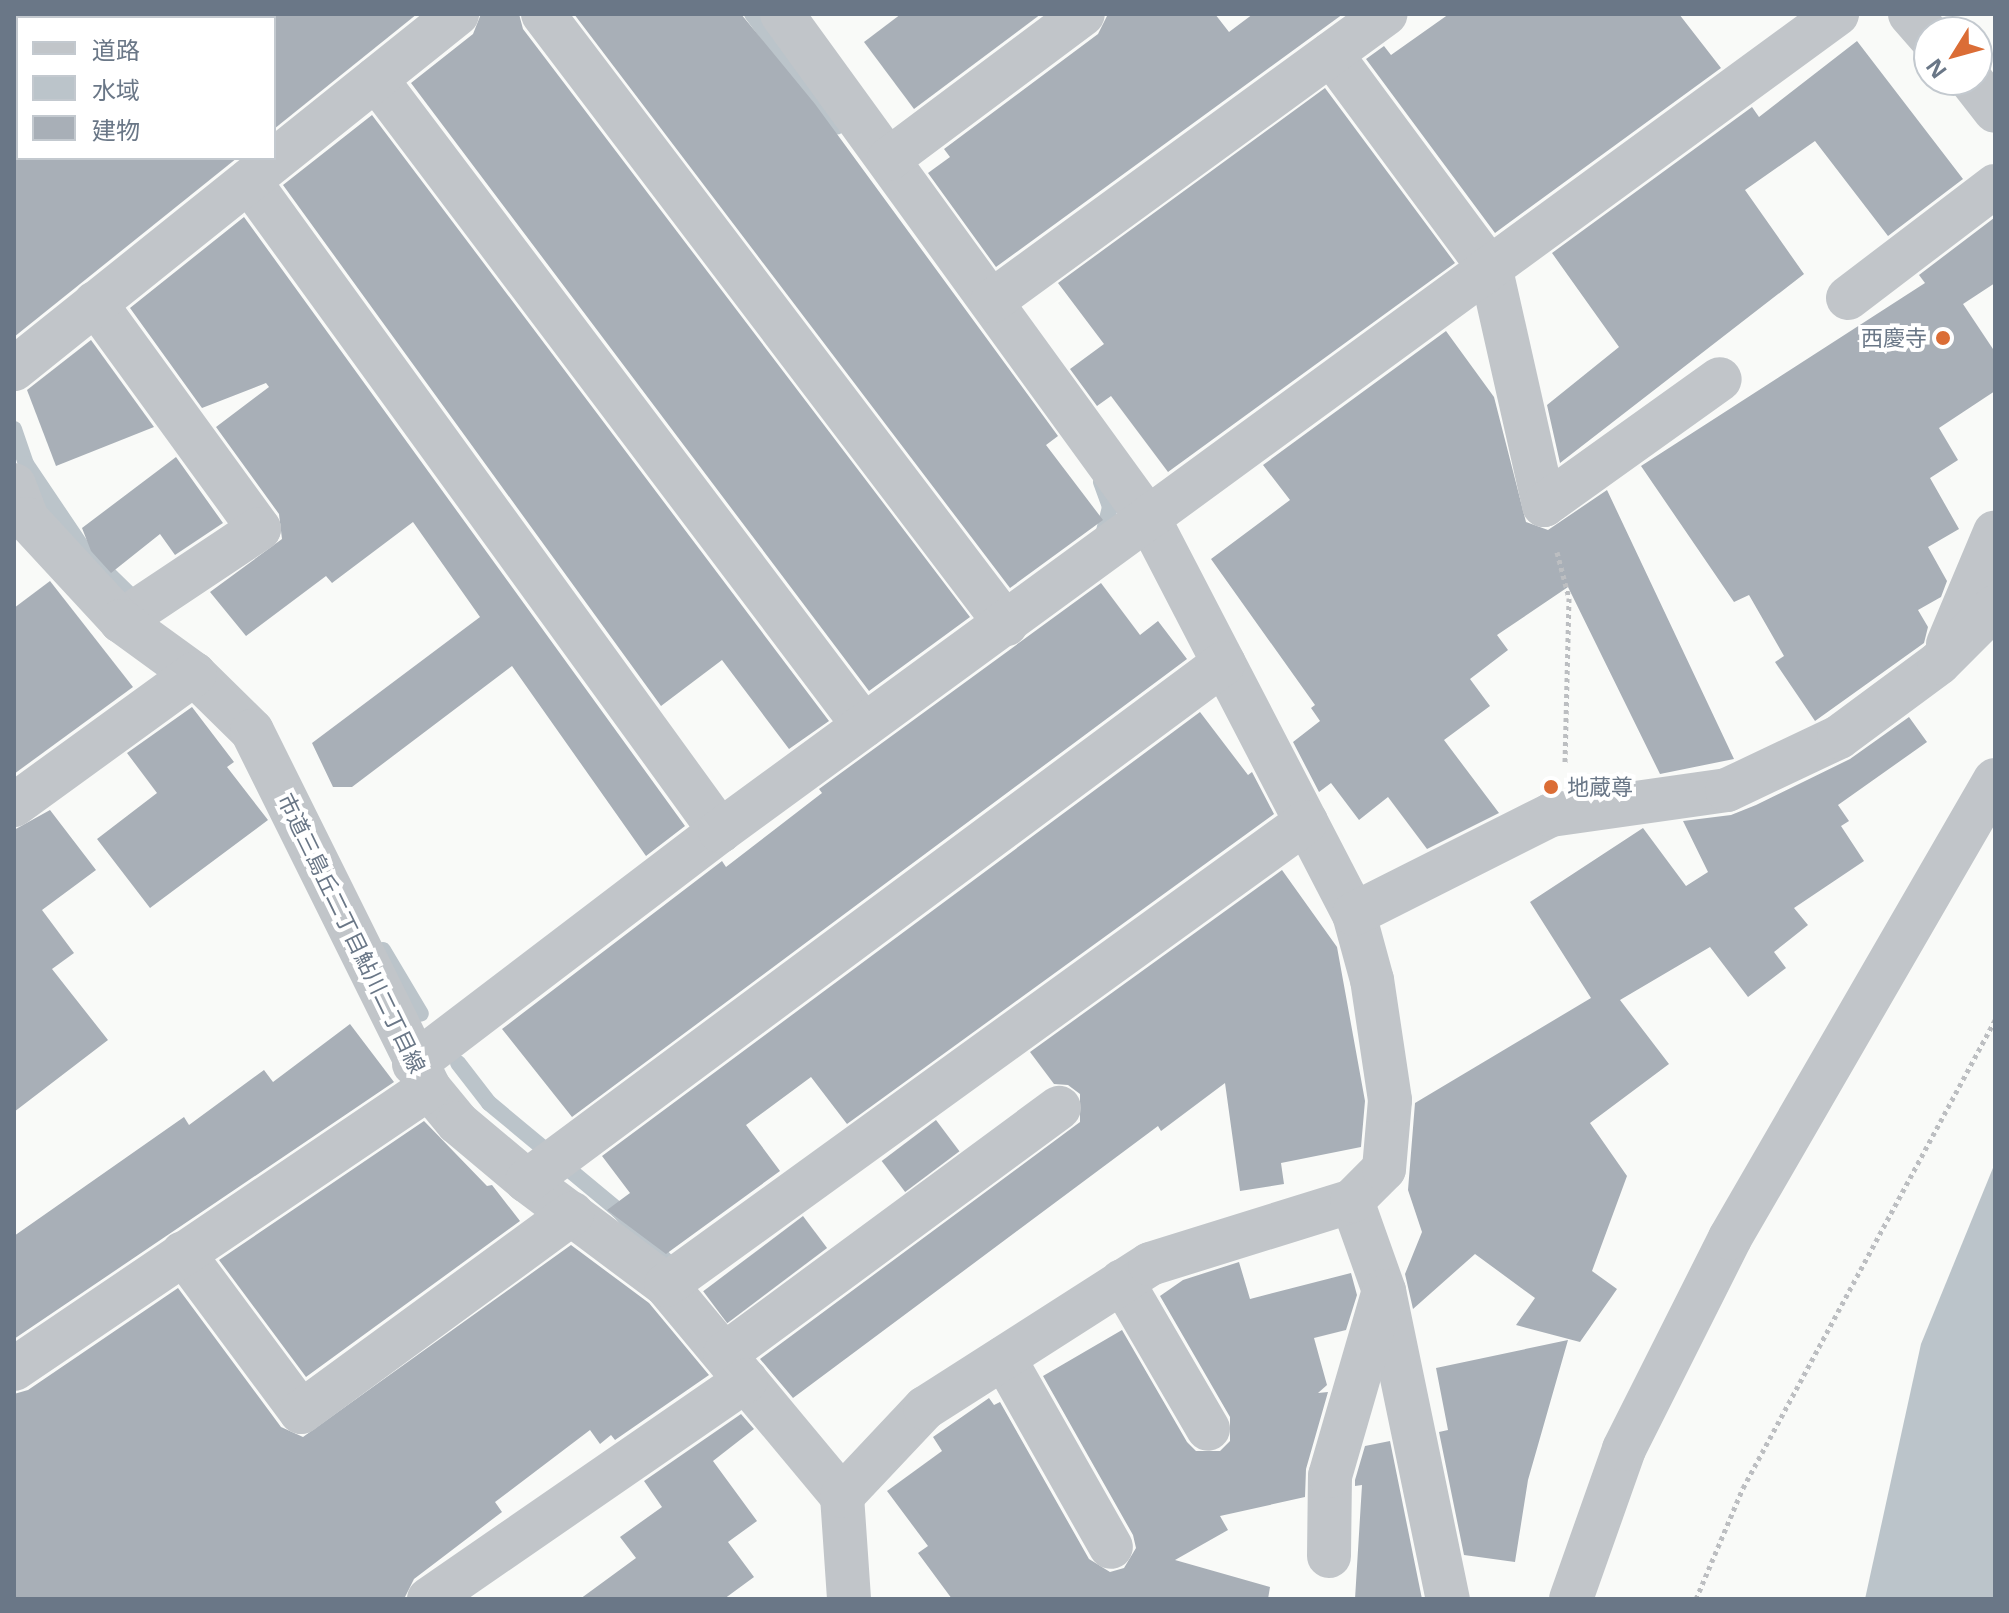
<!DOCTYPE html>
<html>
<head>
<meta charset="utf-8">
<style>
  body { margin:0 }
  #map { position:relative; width:2009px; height:1613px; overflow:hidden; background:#f9faf8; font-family:"Noto Sans","Noto Sans JP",sans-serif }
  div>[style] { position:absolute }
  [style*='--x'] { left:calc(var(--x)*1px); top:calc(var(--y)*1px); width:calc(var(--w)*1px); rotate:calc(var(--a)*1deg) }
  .water>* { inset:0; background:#bbc4ca }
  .stream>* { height:16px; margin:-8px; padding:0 8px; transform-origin:8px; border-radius:8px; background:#bbc4ca }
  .building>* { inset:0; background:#a8afb7; transform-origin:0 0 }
  .path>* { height:5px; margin-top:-2.5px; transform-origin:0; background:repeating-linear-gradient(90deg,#bcbec1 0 4px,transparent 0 8px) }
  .street>* { height:44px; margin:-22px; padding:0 22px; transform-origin:22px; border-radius:22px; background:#c1c5c9 }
  .dots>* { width:22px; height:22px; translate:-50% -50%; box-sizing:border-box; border:4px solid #fff; border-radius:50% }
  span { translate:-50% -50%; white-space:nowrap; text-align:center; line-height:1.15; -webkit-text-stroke:8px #fff; paint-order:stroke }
  .poi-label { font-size:22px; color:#6a7787 }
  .right { translate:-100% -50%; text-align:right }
  .left { translate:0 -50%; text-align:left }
  .street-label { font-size:22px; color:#6a7787 }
  .frame { position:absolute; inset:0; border:16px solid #6a7787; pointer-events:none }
  .legend { position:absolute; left:16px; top:16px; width:260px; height:144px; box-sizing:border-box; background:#fff; border:2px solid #c3c9cf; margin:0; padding:10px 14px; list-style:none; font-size:24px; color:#6a7787 }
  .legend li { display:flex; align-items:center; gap:16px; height:40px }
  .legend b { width:40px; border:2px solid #c3c9cf }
  .north { position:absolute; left:1913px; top:16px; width:80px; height:80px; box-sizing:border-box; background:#fff; border:2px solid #c3c9cf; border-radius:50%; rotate:233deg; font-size:22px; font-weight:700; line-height:32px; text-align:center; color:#6a7787 }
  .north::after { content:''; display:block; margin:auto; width:28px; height:36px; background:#db6d36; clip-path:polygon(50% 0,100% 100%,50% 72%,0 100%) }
</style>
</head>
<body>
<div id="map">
  <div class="water">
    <div style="clip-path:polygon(1995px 1163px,1995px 1599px,1865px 1599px,1921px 1344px)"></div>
  </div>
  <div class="stream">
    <div style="--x:752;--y:14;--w:141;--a:53"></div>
    <div style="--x:14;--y:429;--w:37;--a:71"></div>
    <div style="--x:26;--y:464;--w:104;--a:56"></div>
    <div style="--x:84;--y:550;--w:63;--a:44.4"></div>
    <div style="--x:1101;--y:482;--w:27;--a:70"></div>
    <div style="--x:1110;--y:507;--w:32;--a:104"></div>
    <div style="--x:383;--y:950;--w:74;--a:59.3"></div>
    <div style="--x:458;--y:1063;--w:51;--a:52.2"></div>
    <div style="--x:489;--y:1103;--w:168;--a:39.7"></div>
    <div style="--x:618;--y:1210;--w:76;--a:46.6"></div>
  </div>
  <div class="building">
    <div style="clip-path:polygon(274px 14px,417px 14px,274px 129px)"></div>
    <div style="clip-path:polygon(481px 14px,519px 14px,523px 29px,970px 617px,869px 691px,411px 83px,473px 34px)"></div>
    <div style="clip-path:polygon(574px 14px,741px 14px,815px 104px,1058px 436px,1046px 445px,1103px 520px,1010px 588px)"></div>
    <div style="clip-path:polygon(901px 14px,1041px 14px,914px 109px,864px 42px)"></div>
    <div style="clip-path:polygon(1108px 14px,1215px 14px,1229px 32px,1253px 14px,1343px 14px,996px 267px,928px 173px,950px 157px,944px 149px,1098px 34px)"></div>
    <div style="clip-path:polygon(1449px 14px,1679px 14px,1721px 68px,1495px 233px,1366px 59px,1384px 46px,1391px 55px)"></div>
    <div style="clip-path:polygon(1857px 41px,1963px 179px,1888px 236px,1815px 141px,1745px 190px,1804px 274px,1560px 463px,1547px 405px,1619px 347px,1552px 253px,1752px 107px,1759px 117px)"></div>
    <div style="clip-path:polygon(1325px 88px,1455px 263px,1168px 472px,1111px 396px,1097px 406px,1070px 369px,1104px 344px,1058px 283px)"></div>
    <div style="clip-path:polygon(372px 115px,829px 721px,789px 749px,722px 660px,661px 706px,283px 185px)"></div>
    <div style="clip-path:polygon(14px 158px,237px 158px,14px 337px)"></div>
    <div style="clip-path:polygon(244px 217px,685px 826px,646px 856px,512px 666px,352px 787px,333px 787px,312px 743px,480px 617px,413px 522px,332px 583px,326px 576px,246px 636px,210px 592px,282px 539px,279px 514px,216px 427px,269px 387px,266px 383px,202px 408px,130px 308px)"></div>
    <div style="clip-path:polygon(1994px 218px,1995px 283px,1963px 304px,1995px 352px,1995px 391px,1939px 428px,1958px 460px,1930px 478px,1959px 529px,1928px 547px,1947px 581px,1941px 597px,1918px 610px,1928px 627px,1924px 643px,1815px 721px,1775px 662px,1784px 656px,1749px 595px,1734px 602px,1641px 466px,1925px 283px,1919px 275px)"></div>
    <div style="clip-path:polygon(1446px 331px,1494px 397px,1526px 522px,1548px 530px,1607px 490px,1734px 759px,1660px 774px,1568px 587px,1497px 635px,1508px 650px,1470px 679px,1490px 706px,1444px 740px,1499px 813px,1427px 849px,1388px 797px,1359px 820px,1331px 783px,1319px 792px,1293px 742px,1320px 721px,1311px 708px,1315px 705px,1211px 559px,1290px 500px,1263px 465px)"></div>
    <div style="clip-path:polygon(91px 340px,154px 427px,56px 466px,27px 390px)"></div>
    <div style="clip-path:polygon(176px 457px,223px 523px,175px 555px,160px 534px,111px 573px,91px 551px,82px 528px)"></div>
    <div style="clip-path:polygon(50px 581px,133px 687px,14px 774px,14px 608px)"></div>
    <div style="clip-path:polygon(1101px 583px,1140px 635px,1158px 621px,1187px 659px,572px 1117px,502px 1029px,722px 861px,726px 867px,822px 793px,819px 789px)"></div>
    <div style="clip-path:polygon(192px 707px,234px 762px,227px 767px,268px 820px,150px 908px,97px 839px,157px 793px,127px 753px)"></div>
    <div style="clip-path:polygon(1200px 712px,1248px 775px,1252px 772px,1274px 814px,847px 1124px,811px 1077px,746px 1125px,780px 1171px,666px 1254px,607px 1210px,630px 1193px,602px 1156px)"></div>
    <div style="clip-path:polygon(1909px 717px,1927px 742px,1838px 805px,1849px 821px,1841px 826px,1864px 861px,1794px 908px,1808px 925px,1774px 952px,1786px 968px,1748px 997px,1710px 947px,1620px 1000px,1669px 1064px,1590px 1123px,1627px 1176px,1592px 1271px,1617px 1289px,1580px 1342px,1516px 1325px,1535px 1298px,1475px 1254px,1413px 1309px,1405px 1274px,1422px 1232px,1408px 1190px,1415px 1103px,1591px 998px,1530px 902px,1643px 828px,1686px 886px,1708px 872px,1683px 821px,1731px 815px,1756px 805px,1850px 759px)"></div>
    <div style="clip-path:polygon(50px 810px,96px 870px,42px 910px,74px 953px,52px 969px,108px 1040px,14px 1112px,14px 830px)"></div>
    <div style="clip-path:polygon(1282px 870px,1337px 947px,1365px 1101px,1361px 1147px,1281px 1163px,1284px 1184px,1240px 1191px,1225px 1083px,1161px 1131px,1158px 1126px,793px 1398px,760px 1359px,1080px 1122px,1080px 1094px,1068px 1085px,1054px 1084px,1030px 1052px)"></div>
    <div style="clip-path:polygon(350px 1024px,394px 1082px,14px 1339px,14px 1236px,184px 1117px,189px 1125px,264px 1070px,273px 1082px)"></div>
    <div style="left:936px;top:1120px;width:39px;height:68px;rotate:53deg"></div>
    <div style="clip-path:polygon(424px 1121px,487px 1186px,492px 1185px,520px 1221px,306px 1377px,219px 1260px)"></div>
    <div style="left:803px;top:1216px;width:40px;height:125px;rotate:53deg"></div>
    <div style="clip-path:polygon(571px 1245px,649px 1303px,709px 1375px,615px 1440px,611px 1435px,600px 1444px,590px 1430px,495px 1502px,502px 1512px,414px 1579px,404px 1599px,14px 1599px,14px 1394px,28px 1390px,178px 1288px,281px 1427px,303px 1437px)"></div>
    <div style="clip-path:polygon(1239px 1262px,1250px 1299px,1351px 1273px,1357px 1295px,1346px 1330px,1314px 1338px,1327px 1385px,1318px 1393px,1328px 1392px,1306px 1469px,1305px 1497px,1220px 1516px,1228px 1530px,1175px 1560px,1270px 1587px,1268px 1599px,952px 1599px,918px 1553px,928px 1546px,887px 1491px,942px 1451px,933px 1437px,989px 1398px,994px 1405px,1000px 1402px,1089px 1559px,1110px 1572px,1124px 1568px,1136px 1548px,1133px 1535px,1043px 1376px,1122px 1330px,1187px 1442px,1196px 1451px,1220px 1451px,1230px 1441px,1230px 1417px,1160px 1296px,1183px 1280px)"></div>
    <div style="clip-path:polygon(1568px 1340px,1528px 1480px,1515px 1562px,1464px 1555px,1439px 1432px,1448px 1430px,1436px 1368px)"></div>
    <div style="clip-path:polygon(741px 1414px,754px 1429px,713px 1461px,757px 1521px,728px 1542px,754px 1577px,724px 1599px,580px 1599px,636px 1558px,620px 1537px,662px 1507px,644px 1481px)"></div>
    <div style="clip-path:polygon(1390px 1441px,1422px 1599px,1355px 1599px,1362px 1485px,1355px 1486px,1355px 1480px,1365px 1446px)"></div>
  </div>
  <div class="path">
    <div style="--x:1557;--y:552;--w:48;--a:75.4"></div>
    <div style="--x:1569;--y:598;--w:166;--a:91.4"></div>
    <div style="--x:1696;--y:1599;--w:121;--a:-67.1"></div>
    <div style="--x:1743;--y:1488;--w:532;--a:-61.7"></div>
  </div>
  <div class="street">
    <div style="--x:543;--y:14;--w:766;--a:52.8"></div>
    <div style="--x:782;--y:14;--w:626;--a:54.03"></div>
    <div style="--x:1150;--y:521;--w:443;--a:62.6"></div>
    <div style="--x:1910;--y:14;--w:29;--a:49"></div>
    <div style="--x:123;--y:18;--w:6;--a:-39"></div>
    <div style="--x:1331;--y:54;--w:269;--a:53.5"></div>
    <div style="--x:1491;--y:270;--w:241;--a:77.3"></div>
    <div style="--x:1544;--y:505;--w:216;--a:-35.6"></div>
    <div style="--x:376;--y:79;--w:810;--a:52.97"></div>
    <div style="--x:1971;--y:80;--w:39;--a:52"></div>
    <div style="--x:14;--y:103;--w:5;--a:-37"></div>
    <div style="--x:889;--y:159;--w:242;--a:-36.8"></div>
    <div style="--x:249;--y:181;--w:803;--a:54.07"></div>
    <div style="--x:1848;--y:298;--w:185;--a:-37.3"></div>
    <div style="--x:992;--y:301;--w:487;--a:-36.1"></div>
    <div style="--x:95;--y:303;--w:279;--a:54"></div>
    <div style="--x:259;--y:529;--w:166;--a:146.3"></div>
    <div style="--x:14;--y:369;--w:568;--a:-38.71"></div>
    <div style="--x:14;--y:485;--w:36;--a:69"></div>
    <div style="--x:27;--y:519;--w:139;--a:47.3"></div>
    <div style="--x:121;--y:621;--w:90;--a:36"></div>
    <div style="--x:194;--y:674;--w:81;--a:44.5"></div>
    <div style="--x:252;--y:731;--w:398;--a:63.6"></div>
    <div style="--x:429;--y:1088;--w:45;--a:50.4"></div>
    <div style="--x:458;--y:1123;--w:90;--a:40"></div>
    <div style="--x:527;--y:1181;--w:174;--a:36.8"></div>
    <div style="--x:666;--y:1285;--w:275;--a:50.2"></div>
    <div style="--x:842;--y:1496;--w:103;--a:86.1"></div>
    <div style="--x:1948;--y:644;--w:121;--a:-67.2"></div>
    <div style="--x:14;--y:805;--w:223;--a:-36"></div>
    <div style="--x:414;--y:1064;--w:385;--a:-37.3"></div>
    <div style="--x:720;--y:831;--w:1384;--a:-36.18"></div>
    <div style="--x:527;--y:1181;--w:868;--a:-36.62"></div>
    <div style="--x:1352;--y:1201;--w:96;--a:70.4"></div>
    <div style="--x:1384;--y:1291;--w:315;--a:78.3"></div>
    <div style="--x:183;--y:1253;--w:198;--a:53.4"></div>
    <div style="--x:301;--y:1412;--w:336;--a:-36.2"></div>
    <div style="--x:1122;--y:1281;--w:171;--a:59.8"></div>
    <div style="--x:666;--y:1285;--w:790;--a:-35.88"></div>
    <div style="--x:725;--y:1354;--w:415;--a:-36.4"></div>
    <div style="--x:1004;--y:1358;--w:217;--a:60.5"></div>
    <div style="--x:14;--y:1369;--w:501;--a:-34.1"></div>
    <div style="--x:842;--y:1496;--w:121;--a:-46.7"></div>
    <div style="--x:925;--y:1408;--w:267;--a:-32.6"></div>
    <div style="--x:1150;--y:1264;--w:212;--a:-17.3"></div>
    <div style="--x:1352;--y:1201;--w:45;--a:-45"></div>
    <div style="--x:1384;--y:1169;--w:69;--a:-85"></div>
    <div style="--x:1390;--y:1100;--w:121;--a:-98.5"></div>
    <div style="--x:1372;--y:980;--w:68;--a:-105.3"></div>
    <div style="--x:1354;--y:914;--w:220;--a:-26.7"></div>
    <div style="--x:1551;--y:815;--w:178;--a:-8.1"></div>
    <div style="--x:1727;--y:790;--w:124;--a:-25.3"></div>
    <div style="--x:1839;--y:737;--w:124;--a:-36.5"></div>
    <div style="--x:1939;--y:663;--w:79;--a:-45"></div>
    <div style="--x:1329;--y:1556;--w:80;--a:-89.3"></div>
    <div style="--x:1330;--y:1476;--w:186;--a:-73.8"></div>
    <div style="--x:429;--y:1599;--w:385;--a:-34.6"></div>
    <div style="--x:1571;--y:1599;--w:159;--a:-70.5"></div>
    <div style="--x:1624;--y:1449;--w:236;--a:-63.3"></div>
    <div style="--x:1730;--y:1238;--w:529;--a:-59.95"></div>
  </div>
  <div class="dots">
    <div style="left:1943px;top:338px;background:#db6d36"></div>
    <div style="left:1551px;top:787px;background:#db6d36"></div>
  </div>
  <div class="poi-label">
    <span class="right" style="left:1927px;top:338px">西慶寺</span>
    <span class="left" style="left:1567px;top:787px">地蔵尊</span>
  </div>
  <div class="street-label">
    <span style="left:352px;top:933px;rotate:64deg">市道三島丘二丁目鮎川二丁目線</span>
  </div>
  <div class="frame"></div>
  <ul class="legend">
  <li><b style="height:10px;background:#c1c5c9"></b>道路</li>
  <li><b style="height:22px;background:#bbc4ca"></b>水域</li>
  <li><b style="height:22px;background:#a8afb7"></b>建物</li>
  </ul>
  <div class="north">N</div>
</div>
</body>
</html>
